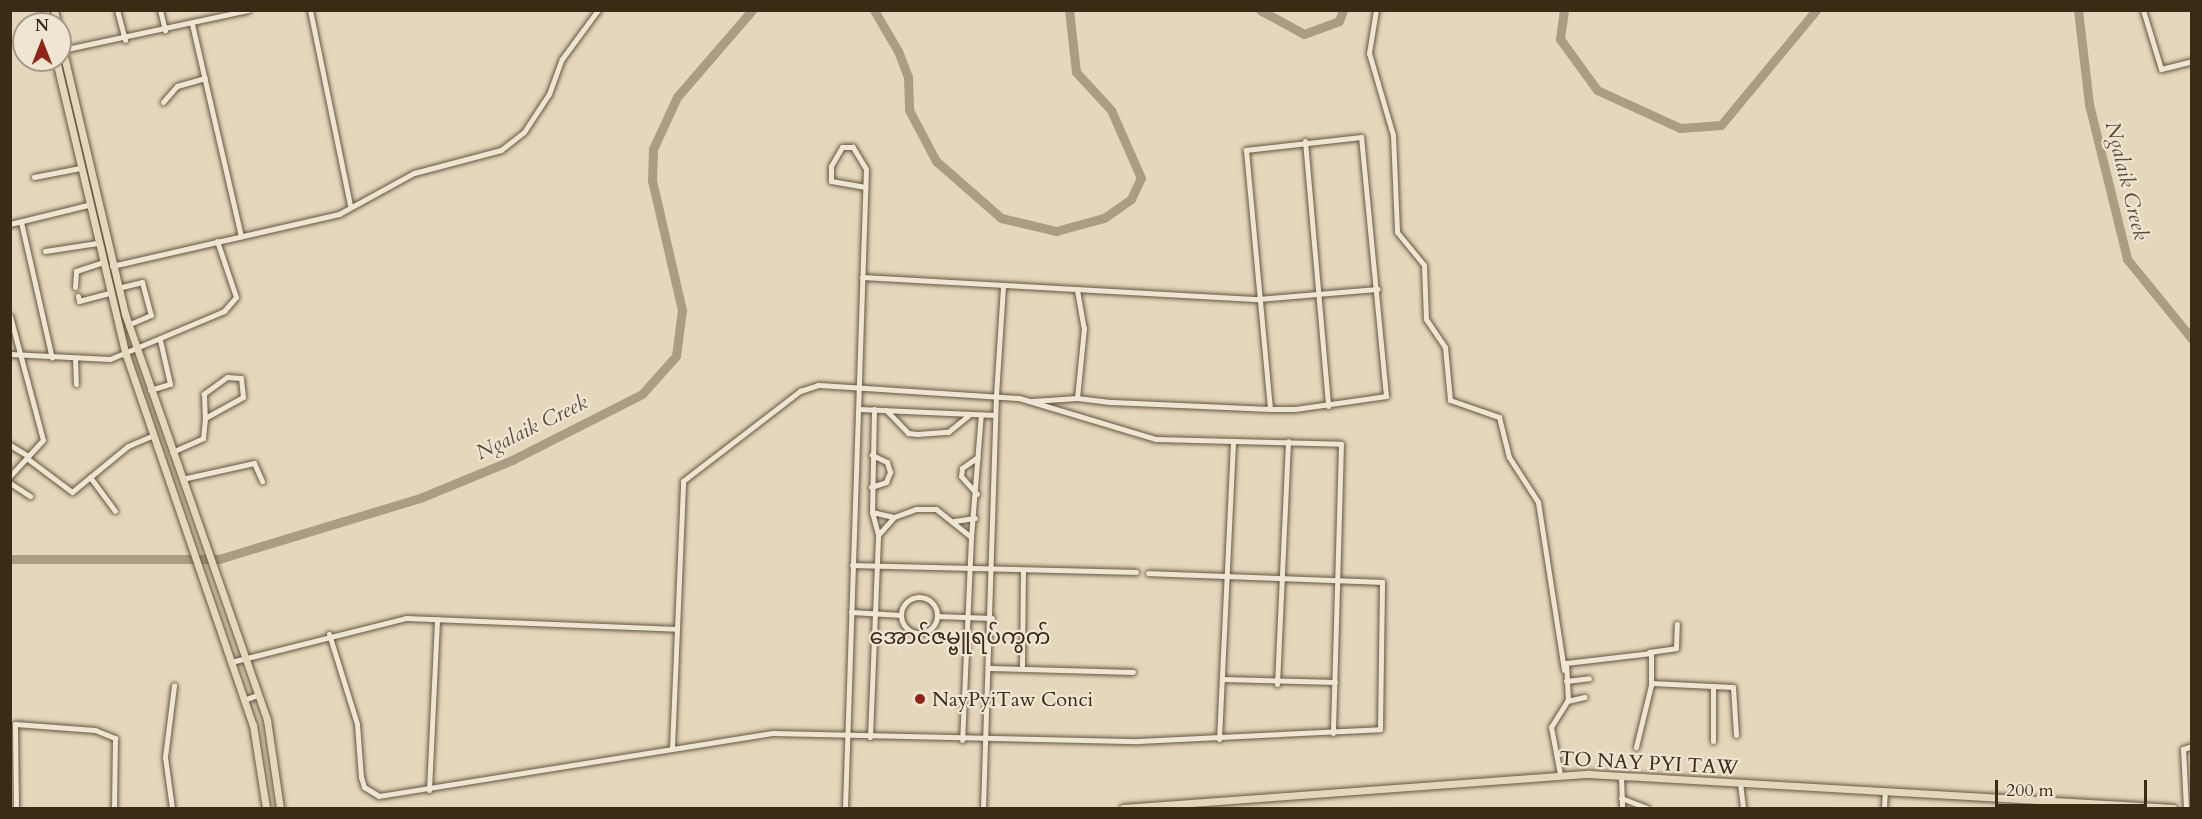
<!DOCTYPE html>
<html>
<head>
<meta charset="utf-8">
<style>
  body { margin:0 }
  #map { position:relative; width:2202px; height:819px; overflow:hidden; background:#e5d7bc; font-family:Cardo,"Noto Sans Myanmar",serif }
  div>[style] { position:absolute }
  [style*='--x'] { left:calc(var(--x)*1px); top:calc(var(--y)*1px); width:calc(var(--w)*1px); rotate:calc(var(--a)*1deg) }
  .river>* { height:9px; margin:-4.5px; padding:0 4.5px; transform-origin:4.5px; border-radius:4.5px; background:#ab9d84 }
  .roads { filter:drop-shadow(0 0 2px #655640) drop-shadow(0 0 2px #655640) }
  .minor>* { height:5px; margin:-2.5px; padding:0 2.5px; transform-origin:2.5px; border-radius:2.5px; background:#eee5d3 }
  .minor>.ring { margin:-2.5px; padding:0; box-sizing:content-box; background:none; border:5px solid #eee5d3; border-radius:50% }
  .major>* { height:7px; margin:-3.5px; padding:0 3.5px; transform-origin:3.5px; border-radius:3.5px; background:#e5d7bc }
  .dots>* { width:16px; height:16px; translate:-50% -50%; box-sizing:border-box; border:3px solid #eee5d3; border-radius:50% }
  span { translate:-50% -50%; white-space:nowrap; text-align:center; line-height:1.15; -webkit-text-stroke:4.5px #eee5d3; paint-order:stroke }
  .poi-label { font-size:20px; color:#3a2b17 }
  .left { translate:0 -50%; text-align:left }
  .street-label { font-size:20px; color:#3a2b17 }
  .water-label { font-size:21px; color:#5c4d38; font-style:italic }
  .quarter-label { font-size:22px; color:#3a2b17 }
  .frame { position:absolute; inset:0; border:12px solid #3a2b17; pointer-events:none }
  .north { position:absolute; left:12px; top:12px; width:60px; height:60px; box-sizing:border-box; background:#eee5d3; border:2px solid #a69b88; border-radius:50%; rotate:0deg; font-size:16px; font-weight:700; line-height:24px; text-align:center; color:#3a2b17 }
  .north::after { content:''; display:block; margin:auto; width:21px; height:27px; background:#8f2418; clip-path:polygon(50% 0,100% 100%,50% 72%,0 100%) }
  .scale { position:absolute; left:1995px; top:780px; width:152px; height:27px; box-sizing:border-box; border:3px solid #3a2b17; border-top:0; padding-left:8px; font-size:18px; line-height:21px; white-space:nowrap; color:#3a2b17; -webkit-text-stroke:4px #eee5d3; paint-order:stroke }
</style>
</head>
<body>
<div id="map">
  <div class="river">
    <div style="--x:874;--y:10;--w:48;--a:59.7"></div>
    <div style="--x:898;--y:51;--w:28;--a:69"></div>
    <div style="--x:908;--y:77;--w:33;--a:88"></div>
    <div style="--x:909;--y:110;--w:58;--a:62.1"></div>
    <div style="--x:936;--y:161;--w:86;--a:41.2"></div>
    <div style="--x:1001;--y:218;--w:57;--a:13.3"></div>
    <div style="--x:1056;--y:231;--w:50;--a:-15.2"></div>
    <div style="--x:1104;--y:218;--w:33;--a:-35"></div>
    <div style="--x:1131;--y:199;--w:23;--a:-65"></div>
    <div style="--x:1141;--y:178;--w:74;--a:-113.8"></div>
    <div style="--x:1111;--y:110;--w:52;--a:-132.6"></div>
    <div style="--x:1076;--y:72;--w:62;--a:-96.4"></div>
    <div style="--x:1260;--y:10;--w:50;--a:28.6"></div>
    <div style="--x:1304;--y:34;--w:37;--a:-20"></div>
    <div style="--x:1339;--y:21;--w:12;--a:-70"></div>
    <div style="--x:1564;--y:10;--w:29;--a:98"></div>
    <div style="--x:1560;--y:39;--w:63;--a:54"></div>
    <div style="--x:1597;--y:90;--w:91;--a:24.6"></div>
    <div style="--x:1680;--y:128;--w:41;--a:-4.2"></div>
    <div style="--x:1721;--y:125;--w:149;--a:-50.4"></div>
    <div style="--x:2078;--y:10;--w:95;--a:83.3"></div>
    <div style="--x:2089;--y:104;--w:160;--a:76.2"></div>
    <div style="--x:2127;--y:259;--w:103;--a:50.9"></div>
    <div style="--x:10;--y:559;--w:209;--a:0"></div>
    <div style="--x:219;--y:559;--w:210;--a:-16.9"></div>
    <div style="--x:420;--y:498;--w:100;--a:-22.4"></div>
    <div style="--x:512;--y:460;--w:146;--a:-26.9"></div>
    <div style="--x:642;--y:394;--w:51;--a:-48.2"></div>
    <div style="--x:676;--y:356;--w:46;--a:-82.6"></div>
    <div style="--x:682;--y:310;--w:133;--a:-103"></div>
    <div style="--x:652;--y:180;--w:31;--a:-88"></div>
    <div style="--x:653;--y:149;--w:57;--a:-65.2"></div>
    <div style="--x:677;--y:97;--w:115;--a:-49.2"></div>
  </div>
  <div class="roads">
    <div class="minor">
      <div style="--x:117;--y:10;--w:31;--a:75"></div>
      <div style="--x:160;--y:10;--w:21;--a:76"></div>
      <div style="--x:310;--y:10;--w:199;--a:78.4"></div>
      <div style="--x:1376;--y:10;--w:44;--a:99.2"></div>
      <div style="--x:1369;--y:53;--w:85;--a:73.7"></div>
      <div style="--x:1393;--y:135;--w:97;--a:87.6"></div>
      <div style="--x:1397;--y:232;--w:43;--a:50.7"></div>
      <div style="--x:1424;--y:265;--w:54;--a:87.9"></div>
      <div style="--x:1426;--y:319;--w:34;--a:56"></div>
      <div style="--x:1445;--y:347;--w:53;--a:84.6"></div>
      <div style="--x:1450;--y:400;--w:52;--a:19.1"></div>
      <div style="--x:1499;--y:417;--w:41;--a:76"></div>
      <div style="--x:1509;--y:457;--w:54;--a:57.2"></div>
      <div style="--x:1538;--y:502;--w:170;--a:81.2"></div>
      <div style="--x:2143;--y:10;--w:62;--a:73"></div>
      <div style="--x:2161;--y:69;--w:32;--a:-14"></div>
      <div style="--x:192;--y:24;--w:218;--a:77"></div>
      <div style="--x:62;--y:50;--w:190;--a:-12.1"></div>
      <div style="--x:163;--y:102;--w:21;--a:-49"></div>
      <div style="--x:177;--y:86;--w:29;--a:-16"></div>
      <div style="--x:1305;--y:141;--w:266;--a:85"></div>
      <div style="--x:34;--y:177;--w:47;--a:-11.1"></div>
      <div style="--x:21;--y:222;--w:139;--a:77.2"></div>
      <div style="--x:10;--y:224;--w:80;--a:-13.7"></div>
      <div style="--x:45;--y:251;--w:53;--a:-8.7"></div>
      <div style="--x:112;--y:266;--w:233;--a:-12.9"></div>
      <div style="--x:339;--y:214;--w:85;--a:-28.7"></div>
      <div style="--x:414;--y:173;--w:90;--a:-14.8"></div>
      <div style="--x:501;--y:150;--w:29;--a:-38"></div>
      <div style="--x:524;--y:132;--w:45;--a:-56.7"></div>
      <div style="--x:549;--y:94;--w:37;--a:-70"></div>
      <div style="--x:562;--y:59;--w:61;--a:-53.7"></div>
      <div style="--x:862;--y:277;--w:397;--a:3.2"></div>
      <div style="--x:1258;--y:299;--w:120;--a:-4.8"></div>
      <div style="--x:75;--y:287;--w:16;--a:-86"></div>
      <div style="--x:76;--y:271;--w:26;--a:-18"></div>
      <div style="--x:118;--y:288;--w:25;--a:-14"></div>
      <div style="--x:142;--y:282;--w:34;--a:75"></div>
      <div style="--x:151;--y:315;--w:25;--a:157"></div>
      <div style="--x:1077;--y:290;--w:39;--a:80"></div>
      <div style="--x:1084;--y:328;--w:70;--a:95.7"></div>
      <div style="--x:78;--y:296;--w:5;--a:79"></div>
      <div style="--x:79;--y:301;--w:31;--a:-15"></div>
      <div style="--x:10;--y:316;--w:128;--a:75.1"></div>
      <div style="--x:43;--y:440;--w:49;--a:132.5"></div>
      <div style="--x:10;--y:354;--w:100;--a:2.9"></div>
      <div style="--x:110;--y:359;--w:124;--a:-22.8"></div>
      <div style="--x:224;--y:311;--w:18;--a:-49"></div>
      <div style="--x:236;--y:297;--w:59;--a:-108.7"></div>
      <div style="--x:75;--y:358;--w:26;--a:88"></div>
      <div style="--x:150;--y:390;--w:21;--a:-17"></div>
      <div style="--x:170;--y:384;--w:45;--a:-102.8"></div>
      <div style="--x:996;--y:395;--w:108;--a:-86.3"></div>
      <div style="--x:1032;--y:401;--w:45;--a:-3.8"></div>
      <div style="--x:1077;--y:398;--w:35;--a:7"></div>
      <div style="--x:1112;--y:402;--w:158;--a:2.5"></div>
      <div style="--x:1270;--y:409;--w:25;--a:0"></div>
      <div style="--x:1295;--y:409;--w:92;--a:-8.1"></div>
      <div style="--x:1386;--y:396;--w:260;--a:-95.5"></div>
      <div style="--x:1361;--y:137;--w:116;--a:173.6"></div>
      <div style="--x:1246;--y:150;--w:260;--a:84.7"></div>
      <div style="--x:859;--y:409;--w:136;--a:2.5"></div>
      <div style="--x:874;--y:409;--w:103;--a:91.1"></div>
      <div style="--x:872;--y:512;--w:24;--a:75"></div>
      <div style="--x:886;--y:410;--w:32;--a:46"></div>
      <div style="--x:908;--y:433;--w:9;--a:6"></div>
      <div style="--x:917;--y:434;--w:31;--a:-4"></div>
      <div style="--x:948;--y:432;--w:28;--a:-39"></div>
      <div style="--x:10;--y:445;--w:21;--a:31"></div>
      <div style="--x:172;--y:452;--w:34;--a:-24"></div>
      <div style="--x:203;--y:438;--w:20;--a:-84"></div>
      <div style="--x:205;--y:418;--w:43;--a:-28.9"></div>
      <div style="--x:243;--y:397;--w:19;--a:-96"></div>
      <div style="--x:241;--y:378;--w:14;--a:-176"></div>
      <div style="--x:227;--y:377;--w:29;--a:144"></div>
      <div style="--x:204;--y:394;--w:24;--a:88"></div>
      <div style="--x:28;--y:459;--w:55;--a:36.9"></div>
      <div style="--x:72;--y:492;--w:72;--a:-39.4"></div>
      <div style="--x:128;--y:446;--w:28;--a:-23"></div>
      <div style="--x:90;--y:477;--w:42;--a:53.7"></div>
      <div style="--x:182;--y:479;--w:74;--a:-12.5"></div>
      <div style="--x:254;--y:463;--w:20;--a:66"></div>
      <div style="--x:10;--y:483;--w:24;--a:33"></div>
      <div style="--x:871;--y:487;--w:16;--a:-18"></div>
      <div style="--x:886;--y:482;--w:11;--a:-68"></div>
      <div style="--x:890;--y:472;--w:10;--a:-107"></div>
      <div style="--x:887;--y:462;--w:17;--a:-155"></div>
      <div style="--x:977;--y:494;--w:24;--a:-132"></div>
      <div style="--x:961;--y:476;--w:8;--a:-83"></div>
      <div style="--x:962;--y:468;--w:19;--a:-35"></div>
      <div style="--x:872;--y:512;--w:22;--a:13"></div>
      <div style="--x:954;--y:521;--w:21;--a:-8"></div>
      <div style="--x:971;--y:537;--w:123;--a:-85.4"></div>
      <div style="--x:852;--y:565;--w:284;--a:1.4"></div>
      <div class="ring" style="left:901px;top:597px;width:31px;height:31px"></div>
      <div style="--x:851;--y:612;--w:50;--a:3.4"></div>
      <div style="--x:937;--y:616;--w:55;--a:2.1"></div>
      <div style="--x:329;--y:634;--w:94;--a:72.7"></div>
      <div style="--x:357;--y:724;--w:53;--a:85.7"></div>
      <div style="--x:361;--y:777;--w:10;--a:73"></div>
      <div style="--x:364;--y:787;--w:17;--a:31"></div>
      <div style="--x:379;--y:796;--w:399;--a:-9.1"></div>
      <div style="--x:773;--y:733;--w:365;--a:1.3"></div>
      <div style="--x:1138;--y:741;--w:242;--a:-2.8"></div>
      <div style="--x:1380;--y:729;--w:147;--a:-89.2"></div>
      <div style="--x:1382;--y:582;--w:234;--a:-177.8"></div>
      <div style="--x:1649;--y:652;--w:27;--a:-8"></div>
      <div style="--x:1676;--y:648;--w:24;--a:-88"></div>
      <div style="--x:231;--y:662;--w:180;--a:-14.1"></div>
      <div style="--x:406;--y:618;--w:271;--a:2.3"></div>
      <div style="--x:1022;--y:665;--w:95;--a:-89.4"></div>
      <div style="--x:990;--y:668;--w:143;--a:1.6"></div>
      <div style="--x:1223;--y:679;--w:112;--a:1.5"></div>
      <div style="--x:1566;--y:681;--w:23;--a:-7"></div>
      <div style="--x:1651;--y:683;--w:82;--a:2.8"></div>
      <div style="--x:1733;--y:687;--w:48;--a:86.4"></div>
      <div style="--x:1277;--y:684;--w:243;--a:-87.4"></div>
      <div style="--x:244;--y:700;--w:14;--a:-21"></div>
      <div style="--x:1567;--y:701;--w:18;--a:-13"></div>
      <div style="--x:870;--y:737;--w:202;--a:-87.7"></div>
      <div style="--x:878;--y:535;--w:24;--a:-48"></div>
      <div style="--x:894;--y:517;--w:23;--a:-20"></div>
      <div style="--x:916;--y:509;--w:20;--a:0"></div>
      <div style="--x:936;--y:509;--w:45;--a:38.7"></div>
      <div style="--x:971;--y:537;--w:203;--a:92.5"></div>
      <div style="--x:1219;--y:739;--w:298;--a:-87.3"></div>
      <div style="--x:1713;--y:741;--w:55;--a:-90"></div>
      <div style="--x:672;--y:748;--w:267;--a:-87.6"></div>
      <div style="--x:683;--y:481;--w:148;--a:-37.6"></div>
      <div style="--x:800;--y:391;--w:19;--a:-18"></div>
      <div style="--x:818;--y:385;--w:201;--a:3.7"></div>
      <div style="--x:1019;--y:398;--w:143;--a:16.7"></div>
      <div style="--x:1156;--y:439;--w:185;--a:1.5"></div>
      <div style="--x:1341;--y:444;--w:289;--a:91.6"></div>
      <div style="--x:1560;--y:774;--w:48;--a:-100.8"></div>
      <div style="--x:1551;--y:727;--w:32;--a:-58"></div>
      <div style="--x:1568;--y:700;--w:37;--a:-93"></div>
      <div style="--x:1566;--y:663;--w:86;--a:-6.7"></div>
      <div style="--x:1651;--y:653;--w:32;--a:90"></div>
      <div style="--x:1651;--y:685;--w:64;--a:103.6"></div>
      <div style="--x:1621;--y:775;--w:33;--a:88"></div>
      <div style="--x:1740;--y:783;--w:25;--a:83"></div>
      <div style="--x:429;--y:790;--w:171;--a:-87.3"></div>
      <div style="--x:1621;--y:798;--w:28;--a:21"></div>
      <div style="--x:16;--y:808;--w:84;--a:-90.7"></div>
      <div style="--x:15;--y:724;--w:80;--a:4.3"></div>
      <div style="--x:95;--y:730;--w:22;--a:22"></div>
      <div style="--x:115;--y:738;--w:70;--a:90.8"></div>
      <div style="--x:172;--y:808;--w:51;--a:-97.8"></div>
      <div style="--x:165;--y:757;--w:72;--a:-82.8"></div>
      <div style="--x:845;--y:808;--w:639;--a:-88.12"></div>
      <div style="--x:866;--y:169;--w:26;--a:-121"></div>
      <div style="--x:853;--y:147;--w:11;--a:180"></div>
      <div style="--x:842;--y:147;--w:22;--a:120"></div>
      <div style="--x:831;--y:166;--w:15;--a:90"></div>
      <div style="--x:831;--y:181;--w:35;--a:10"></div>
      <div style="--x:983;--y:808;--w:413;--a:-88.2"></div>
      <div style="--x:1884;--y:808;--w:17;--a:-87"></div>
      <div style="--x:2186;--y:808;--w:59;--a:-92.9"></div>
      <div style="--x:2183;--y:749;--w:9;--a:-18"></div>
    </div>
    <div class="major">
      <div style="--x:45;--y:10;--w:14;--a:78"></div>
      <div style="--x:54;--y:10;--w:14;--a:78"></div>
      <div style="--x:60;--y:39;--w:283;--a:76.7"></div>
      <div style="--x:125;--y:314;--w:430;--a:70.7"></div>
      <div style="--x:267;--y:720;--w:89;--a:81.6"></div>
      <div style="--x:56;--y:60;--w:303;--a:76.7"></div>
      <div style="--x:126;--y:355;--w:391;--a:71.1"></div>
      <div style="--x:253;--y:725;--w:84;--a:81.1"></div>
      <div style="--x:1123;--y:808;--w:467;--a:-4.2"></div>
      <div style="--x:1589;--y:774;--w:585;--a:3.33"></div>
    </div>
  </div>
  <div class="dots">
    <div style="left:920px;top:699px;background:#8f2418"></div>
  </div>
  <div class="poi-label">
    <span class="left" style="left:932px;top:699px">NayPyiTaw Conci</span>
  </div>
  <div class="street-label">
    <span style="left:1649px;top:763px;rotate:3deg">TO NAY PYI TAW</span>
  </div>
  <div class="water-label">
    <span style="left:2126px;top:181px;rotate:76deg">Ngalaik Creek</span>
    <span style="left:532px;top:428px;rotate:-26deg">Ngalaik Creek</span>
  </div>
  <div class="quarter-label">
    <span style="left:960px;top:638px">အောင်ဇမ္ဗူရပ်ကွက်</span>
  </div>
  <div class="frame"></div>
  <div class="north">N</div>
  <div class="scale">200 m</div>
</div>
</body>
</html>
